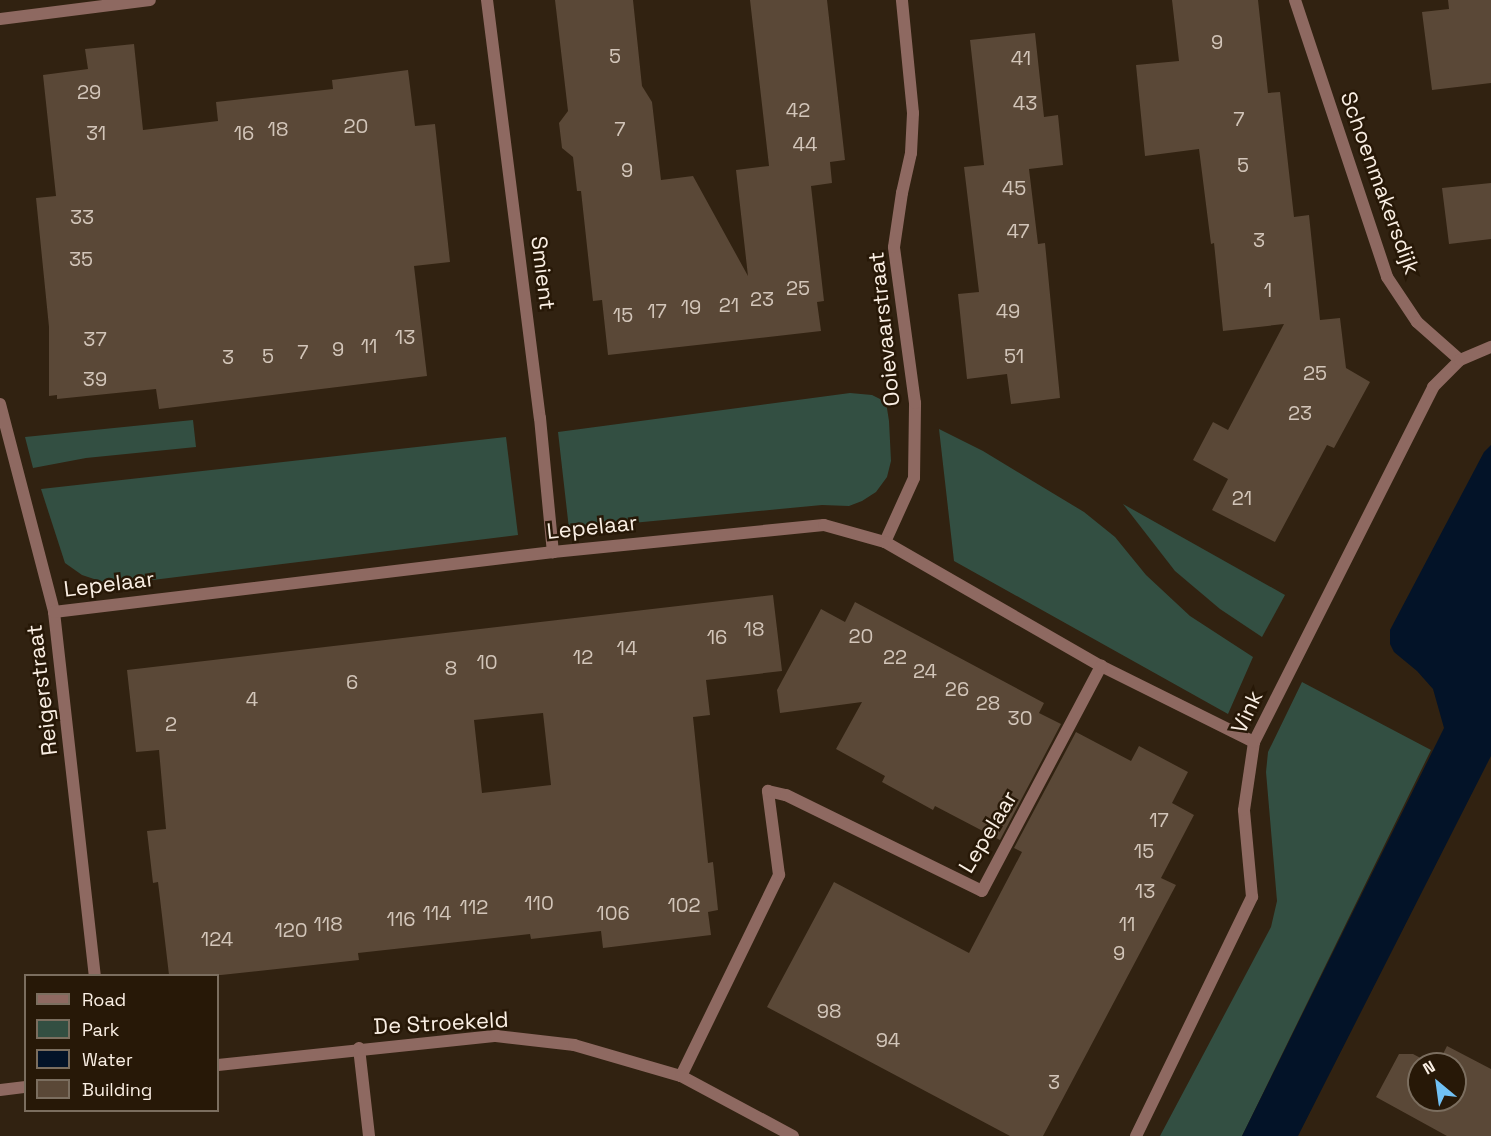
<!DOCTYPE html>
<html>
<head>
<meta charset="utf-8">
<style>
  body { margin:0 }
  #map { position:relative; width:1491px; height:1136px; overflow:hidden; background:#312211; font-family:"Space Grotesk",sans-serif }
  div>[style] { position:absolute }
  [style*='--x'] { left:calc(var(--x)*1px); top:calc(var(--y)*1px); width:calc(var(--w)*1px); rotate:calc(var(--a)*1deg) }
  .green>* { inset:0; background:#334f42 }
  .water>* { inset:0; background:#031328 }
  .building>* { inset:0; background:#5a4837 }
  .minor>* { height:12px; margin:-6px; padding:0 6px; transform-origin:6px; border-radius:6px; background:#8e6961 }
  .tertiary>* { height:12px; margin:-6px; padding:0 6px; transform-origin:6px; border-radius:6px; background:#8e6961 }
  span { translate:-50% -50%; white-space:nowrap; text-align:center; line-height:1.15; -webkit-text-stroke:5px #271807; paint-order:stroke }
  .number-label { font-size:20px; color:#d2c5b9 }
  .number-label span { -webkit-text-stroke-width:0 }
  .street-label { font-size:22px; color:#faefe4 }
  .legend { position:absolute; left:24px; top:974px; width:195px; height:138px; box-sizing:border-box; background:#271807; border:2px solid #7b6e5f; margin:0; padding:8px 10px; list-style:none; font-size:18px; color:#faefe4 }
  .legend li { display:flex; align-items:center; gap:12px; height:30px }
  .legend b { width:30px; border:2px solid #7b6e5f }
  .north { position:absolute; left:1407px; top:1052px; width:60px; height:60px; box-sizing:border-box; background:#271807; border:2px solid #7b6e5f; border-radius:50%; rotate:331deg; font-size:16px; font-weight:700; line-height:24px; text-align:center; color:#faefe4 }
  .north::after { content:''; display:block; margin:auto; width:21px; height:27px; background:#71c1f4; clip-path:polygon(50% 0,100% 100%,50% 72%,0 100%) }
</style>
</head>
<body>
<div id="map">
  <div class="green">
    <div style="clip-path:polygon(850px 393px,872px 395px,886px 402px,889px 421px,891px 461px,887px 477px,876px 492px,862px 501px,849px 506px,822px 505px,569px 529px,558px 432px)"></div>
    <div style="clip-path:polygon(193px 420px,196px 447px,86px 458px,33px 468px,25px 437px)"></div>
    <div style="clip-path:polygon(939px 429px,983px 451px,1084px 512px,1115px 537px,1146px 575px,1190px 616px,1253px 657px,1228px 714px,954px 561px)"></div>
    <div style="clip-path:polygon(506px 437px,518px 535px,112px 585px,82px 575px,65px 563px,41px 489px)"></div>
    <div style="clip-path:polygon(1123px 504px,1285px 595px,1262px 637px,1220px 609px,1175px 571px)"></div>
    <div style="clip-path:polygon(1302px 682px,1431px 750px,1242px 1136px,1160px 1136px,1271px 927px,1277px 901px,1266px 772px,1268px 752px)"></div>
  </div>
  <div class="water">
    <div style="clip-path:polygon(1491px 445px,1491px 756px,1298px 1136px,1242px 1136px,1444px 728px,1433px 689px,1417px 671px,1394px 652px,1390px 644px,1390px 630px,1484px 452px)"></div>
  </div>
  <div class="building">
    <div style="clip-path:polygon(555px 0,633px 0,642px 86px,652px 102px,661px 180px,693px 176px,748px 276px,736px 170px,769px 166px,750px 0,827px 0,845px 160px,830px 162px,832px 183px,811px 186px,824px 301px,817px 302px,821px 331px,608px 355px,602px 300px,593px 301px,581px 191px,577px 191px,573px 157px,562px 148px,559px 123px,568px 111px)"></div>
    <div style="clip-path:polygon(1172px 0,1258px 0,1268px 93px,1280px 92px,1294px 217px,1309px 215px,1320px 320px,1340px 318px,1346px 368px,1370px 382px,1334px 448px,1327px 445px,1275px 542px,1212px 510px,1228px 479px,1193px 460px,1213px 422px,1228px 430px,1284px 324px,1223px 331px,1214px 243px,1211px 244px,1199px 149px,1145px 156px,1136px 65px,1179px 61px)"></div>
    <div style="clip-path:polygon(1448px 0,1491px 0,1491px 83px,1432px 90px,1422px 12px,1449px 9px)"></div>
    <div style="clip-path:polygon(1035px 33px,1044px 117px,1058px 115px,1063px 165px,1029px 169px,1038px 244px,1045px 243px,1060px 398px,1011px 404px,1007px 374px,967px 379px,958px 294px,979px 292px,964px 167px,984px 165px,970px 40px)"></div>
    <div style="clip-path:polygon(134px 44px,143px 130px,218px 121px,216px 102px,333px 89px,332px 80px,408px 70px,415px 126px,435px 124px,450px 262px,414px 266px,427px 376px,159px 409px,156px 389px,57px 399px,57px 395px,49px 396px,49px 327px,36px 198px,56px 196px,43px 75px,88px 69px,85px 49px)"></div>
    <div style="clip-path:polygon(1491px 183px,1491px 239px,1449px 244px,1442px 188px)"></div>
    <div style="clip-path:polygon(evenodd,773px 595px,782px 671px,706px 680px,710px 715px,693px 717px,708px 863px,713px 862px,718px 910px,708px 912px,711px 935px,603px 948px,601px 931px,531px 939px,530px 934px,358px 953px,359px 960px,221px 975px,169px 975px,158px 882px,153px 883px,147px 831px,166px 829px,159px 750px,136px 752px,127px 670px,773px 595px,543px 713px,551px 785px,482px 793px,474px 720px,543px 713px)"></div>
    <div style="clip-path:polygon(855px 602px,1044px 703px,1039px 713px,1061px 724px,1000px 840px,935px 806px,933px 810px,882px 782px,885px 776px,836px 749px,862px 702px,780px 713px,777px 690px,821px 609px,845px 622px)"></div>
    <div style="clip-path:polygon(1076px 732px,1131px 761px,1139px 746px,1188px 772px,1172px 803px,1194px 815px,1161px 878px,1176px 885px,1043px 1136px,1010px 1136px,767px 1007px,834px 882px,969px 953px,1022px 852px,1014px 848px)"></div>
    <div style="clip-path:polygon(1447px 1046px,1491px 1069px,1491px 1136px,1447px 1136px,1376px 1097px,1399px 1054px,1413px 1054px,1432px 1064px,1419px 1064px,1419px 1100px,1455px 1100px,1455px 1064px,1438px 1064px)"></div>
  </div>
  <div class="minor">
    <div style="--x:487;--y:0;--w:421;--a:82.8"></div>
    <div style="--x:540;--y:418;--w:135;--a:84.5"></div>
    <div style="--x:1295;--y:0;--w:292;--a:71.6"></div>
    <div style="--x:1387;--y:277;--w:54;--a:56.3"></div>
    <div style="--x:1417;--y:322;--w:57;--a:41.5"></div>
    <div style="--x:0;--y:19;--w:151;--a:-7.2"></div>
    <div style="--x:0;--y:404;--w:215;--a:75.4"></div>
    <div style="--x:54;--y:612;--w:366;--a:83.6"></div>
    <div style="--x:885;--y:542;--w:70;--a:-65.6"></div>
    <div style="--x:914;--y:478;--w:75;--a:-89.2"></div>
    <div style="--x:915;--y:403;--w:157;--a:-97.7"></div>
    <div style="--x:894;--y:247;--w:55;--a:-81.6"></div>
    <div style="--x:902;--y:193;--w:41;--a:-77.3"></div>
    <div style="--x:911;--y:153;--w:40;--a:-87.1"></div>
    <div style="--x:913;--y:113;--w:114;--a:-95.6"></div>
    <div style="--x:54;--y:612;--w:503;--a:-6.86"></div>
    <div style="--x:553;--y:552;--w:272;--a:-5.7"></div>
    <div style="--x:824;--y:525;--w:63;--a:15.6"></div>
    <div style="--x:885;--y:542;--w:249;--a:29.9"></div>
    <div style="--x:1101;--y:666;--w:171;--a:26.4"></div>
    <div style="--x:359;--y:1048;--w:89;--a:83.5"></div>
    <div style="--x:681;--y:1076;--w:224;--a:-64"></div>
    <div style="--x:779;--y:875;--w:85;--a:-97.5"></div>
    <div style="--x:768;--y:791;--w:18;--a:13"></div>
    <div style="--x:786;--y:795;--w:218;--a:26.1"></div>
    <div style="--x:982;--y:891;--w:255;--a:-62.1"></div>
    <div style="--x:1136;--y:1136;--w:266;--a:-64.1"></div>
    <div style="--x:1252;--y:897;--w:87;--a:-95.3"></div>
    <div style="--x:1244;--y:810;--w:69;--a:-81.6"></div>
    <div style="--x:1254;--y:742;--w:398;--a:-63.2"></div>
    <div style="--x:1433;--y:387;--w:38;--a:-45"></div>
    <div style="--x:1460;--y:360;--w:34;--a:-23"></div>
  </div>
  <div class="tertiary">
    <div style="--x:218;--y:1065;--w:280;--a:-6"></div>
    <div style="--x:496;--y:1036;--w:79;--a:6.6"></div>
    <div style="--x:574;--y:1045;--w:111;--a:16.2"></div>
    <div style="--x:681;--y:1076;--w:127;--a:28.2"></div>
    <div style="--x:0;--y:1090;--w:26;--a:-7"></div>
  </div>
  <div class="number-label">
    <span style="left:1217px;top:42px">9</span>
    <span style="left:615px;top:56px">5</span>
    <span style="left:1021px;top:58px">41</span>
    <span style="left:89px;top:92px">29</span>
    <span style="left:1025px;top:103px">43</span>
    <span style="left:798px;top:110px">42</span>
    <span style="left:1239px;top:119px">7</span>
    <span style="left:356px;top:126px">20</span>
    <span style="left:278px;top:129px">18</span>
    <span style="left:620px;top:129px">7</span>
    <span style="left:96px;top:133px">31</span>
    <span style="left:244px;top:133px">16</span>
    <span style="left:805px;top:144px">44</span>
    <span style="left:1243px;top:165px">5</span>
    <span style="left:627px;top:170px">9</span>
    <span style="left:1014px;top:188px">45</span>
    <span style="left:82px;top:217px">33</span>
    <span style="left:1018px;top:231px">47</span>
    <span style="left:1259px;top:240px">3</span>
    <span style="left:81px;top:259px">35</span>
    <span style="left:798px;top:288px">25</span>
    <span style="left:1268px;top:290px">1</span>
    <span style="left:762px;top:299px">23</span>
    <span style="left:729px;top:305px">21</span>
    <span style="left:691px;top:307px">19</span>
    <span style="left:657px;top:311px">17</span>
    <span style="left:1008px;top:311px">49</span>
    <span style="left:623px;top:315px">15</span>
    <span style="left:405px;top:337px">13</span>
    <span style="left:95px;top:339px">37</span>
    <span style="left:369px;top:346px">11</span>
    <span style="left:338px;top:349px">9</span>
    <span style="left:303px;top:352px">7</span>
    <span style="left:268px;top:356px">5</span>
    <span style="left:1014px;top:356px">51</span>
    <span style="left:228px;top:357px">3</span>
    <span style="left:1315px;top:373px">25</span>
    <span style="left:95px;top:379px">39</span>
    <span style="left:1300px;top:413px">23</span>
    <span style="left:1242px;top:498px">21</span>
    <span style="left:754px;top:629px">18</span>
    <span style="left:861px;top:636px">20</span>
    <span style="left:717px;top:637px">16</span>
    <span style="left:627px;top:648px">14</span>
    <span style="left:583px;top:657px">12</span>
    <span style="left:895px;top:657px">22</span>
    <span style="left:487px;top:662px">10</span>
    <span style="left:451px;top:668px">8</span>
    <span style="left:925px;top:671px">24</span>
    <span style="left:352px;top:682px">6</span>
    <span style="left:957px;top:689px">26</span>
    <span style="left:252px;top:699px">4</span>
    <span style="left:988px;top:703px">28</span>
    <span style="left:1020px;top:718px">30</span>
    <span style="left:171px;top:724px">2</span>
    <span style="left:1159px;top:820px">17</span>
    <span style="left:1144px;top:851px">15</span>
    <span style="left:1145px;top:891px">13</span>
    <span style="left:539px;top:903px">110</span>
    <span style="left:684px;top:905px">102</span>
    <span style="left:474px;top:907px">112</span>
    <span style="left:437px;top:913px">114</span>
    <span style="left:613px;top:913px">106</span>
    <span style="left:401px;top:919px">116</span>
    <span style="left:328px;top:924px">118</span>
    <span style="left:1127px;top:924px">11</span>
    <span style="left:291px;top:930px">120</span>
    <span style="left:217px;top:939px">124</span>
    <span style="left:1119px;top:953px">9</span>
    <span style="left:829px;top:1011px">98</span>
    <span style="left:888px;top:1040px">94</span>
    <span style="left:1054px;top:1082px">3</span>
  </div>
  <div class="street-label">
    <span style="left:1380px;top:183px;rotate:70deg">Schoenmakersdijk</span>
    <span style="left:543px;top:273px;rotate:83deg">Smient</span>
    <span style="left:884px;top:329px;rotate:-96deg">Ooievaarstraat</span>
    <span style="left:592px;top:527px;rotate:-6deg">Lepelaar</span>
    <span style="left:109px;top:584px;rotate:-7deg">Lepelaar</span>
    <span style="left:42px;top:690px;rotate:-97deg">Reigerstraat</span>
    <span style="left:1247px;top:712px;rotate:-65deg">Vink</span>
    <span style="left:988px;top:832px;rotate:-59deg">Lepelaar</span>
    <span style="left:441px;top:1023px;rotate:-3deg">De Stroekeld</span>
  </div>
  <ul class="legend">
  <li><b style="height:8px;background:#8e6961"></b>Road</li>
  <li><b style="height:16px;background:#334f42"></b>Park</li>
  <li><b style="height:16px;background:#031328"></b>Water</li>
  <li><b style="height:16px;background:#5a4837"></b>Building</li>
  </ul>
  <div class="north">N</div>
</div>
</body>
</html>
